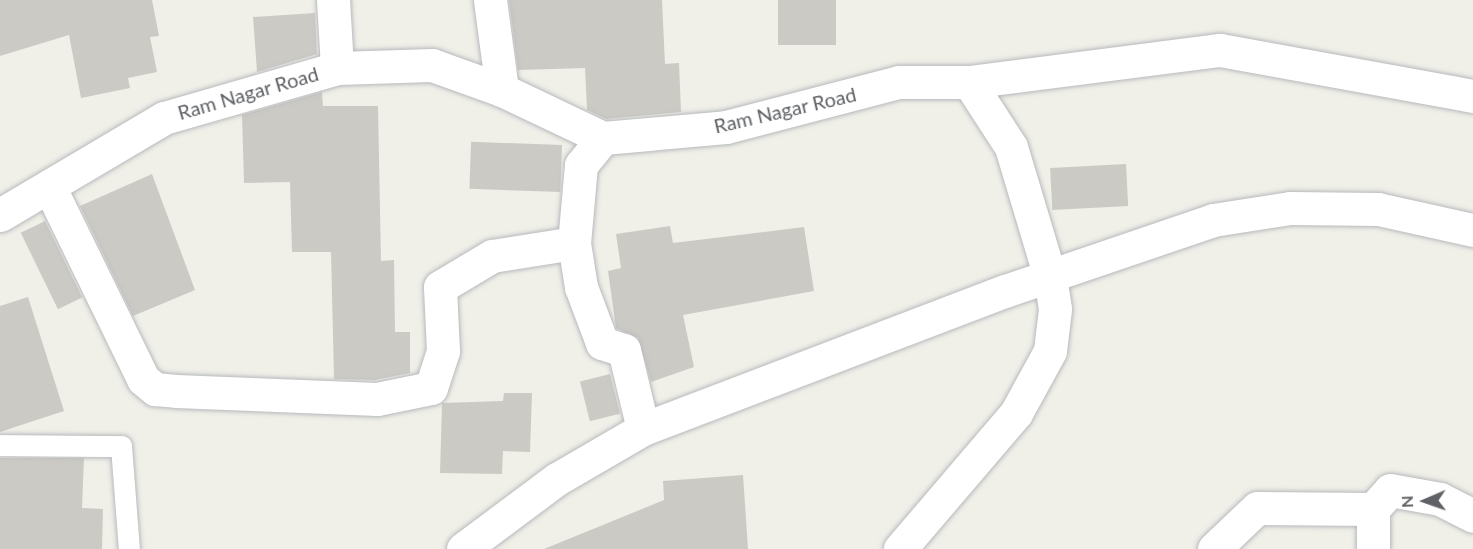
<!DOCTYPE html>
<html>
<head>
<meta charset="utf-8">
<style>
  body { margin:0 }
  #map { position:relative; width:1473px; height:549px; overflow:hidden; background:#f0f0e9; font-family:Lato,sans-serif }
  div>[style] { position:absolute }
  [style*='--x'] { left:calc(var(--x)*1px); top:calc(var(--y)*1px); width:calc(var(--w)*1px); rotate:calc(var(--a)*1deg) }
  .building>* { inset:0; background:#cccac5; transform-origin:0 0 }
  .roads { filter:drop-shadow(0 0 2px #b8b9bd) drop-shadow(0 0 2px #b8b9bd) }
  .lane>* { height:21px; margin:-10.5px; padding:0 10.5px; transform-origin:10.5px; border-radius:10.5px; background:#fff }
  .street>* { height:33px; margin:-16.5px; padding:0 16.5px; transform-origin:16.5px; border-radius:16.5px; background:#fff }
  .secondary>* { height:33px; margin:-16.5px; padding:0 16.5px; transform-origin:16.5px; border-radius:16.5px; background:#fff }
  span { translate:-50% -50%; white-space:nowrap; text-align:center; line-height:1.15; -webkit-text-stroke:6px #fff; paint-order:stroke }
  .street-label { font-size:20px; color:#606267 }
  .north { position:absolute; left:1395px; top:471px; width:60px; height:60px; -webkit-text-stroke:4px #fff; paint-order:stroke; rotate:268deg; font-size:16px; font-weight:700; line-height:24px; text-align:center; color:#606267 }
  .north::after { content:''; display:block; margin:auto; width:21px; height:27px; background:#606267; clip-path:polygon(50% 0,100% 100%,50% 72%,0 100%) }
</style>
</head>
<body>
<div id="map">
  <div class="building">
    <div style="clip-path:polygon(0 0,152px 0,159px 36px,150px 37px,157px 72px,128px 78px,130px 88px,81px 98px,69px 35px,0 56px)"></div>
    <div style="clip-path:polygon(509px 0,662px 0,665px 64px,679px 63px,681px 112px,606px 119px,587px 110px,585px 68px,518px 70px)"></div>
    <div style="left:778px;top:0;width:58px;height:45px"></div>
    <div style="clip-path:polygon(315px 13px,317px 54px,257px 72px,253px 17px)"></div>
    <div style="clip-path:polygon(322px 92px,323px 106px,378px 106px,381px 261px,394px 260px,395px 332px,410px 332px,410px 373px,375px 380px,334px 379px,331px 252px,292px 252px,290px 182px,244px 183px,242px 115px)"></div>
    <div style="left:562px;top:145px;width:47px;height:91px;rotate:92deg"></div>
    <div style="left:1126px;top:164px;width:42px;height:76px;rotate:87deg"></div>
    <div style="clip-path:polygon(152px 174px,195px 290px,133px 316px,80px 206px)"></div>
    <div style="left:45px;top:221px;width:85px;height:27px;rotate:64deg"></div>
    <div style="clip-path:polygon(670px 226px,673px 243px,804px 227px,814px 291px,683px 315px,694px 367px,651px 382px,638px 338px,616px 328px,608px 271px,621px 268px,616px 234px)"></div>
    <div style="clip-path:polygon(28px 297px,64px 411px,0 432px,0 306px)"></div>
    <div style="left:610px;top:374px;width:41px;height:31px;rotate:76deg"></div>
    <div style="clip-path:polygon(504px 393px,532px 393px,530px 452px,503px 451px,502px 474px,440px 473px,442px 403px,503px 401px)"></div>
    <div style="clip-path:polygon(0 458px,84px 458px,82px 508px,103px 509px,102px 549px,0 549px)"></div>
    <div style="clip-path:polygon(743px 475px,748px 549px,544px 549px,664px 500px,663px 481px)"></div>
  </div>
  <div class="roads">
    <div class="lane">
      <div style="--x:0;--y:445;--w:121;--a:0.5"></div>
      <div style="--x:121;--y:446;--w:103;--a:85.6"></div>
    </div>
    <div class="street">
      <div style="--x:333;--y:0;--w:68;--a:86.6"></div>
      <div style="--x:490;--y:0;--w:91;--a:82.4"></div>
      <div style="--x:969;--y:82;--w:253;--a:-7.3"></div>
      <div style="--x:1220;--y:50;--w:257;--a:10.3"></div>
      <div style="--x:603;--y:138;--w:35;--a:129"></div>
      <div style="--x:581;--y:165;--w:78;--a:95.1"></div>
      <div style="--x:574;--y:243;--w:45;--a:81"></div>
      <div style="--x:581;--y:287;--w:60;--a:69.4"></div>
      <div style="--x:602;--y:343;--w:23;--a:18"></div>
      <div style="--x:624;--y:350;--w:81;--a:76.5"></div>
      <div style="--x:49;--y:186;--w:215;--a:64"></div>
      <div style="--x:143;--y:379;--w:16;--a:40"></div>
      <div style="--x:155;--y:389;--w:21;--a:5"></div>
      <div style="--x:176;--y:391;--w:201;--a:2.3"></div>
      <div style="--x:377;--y:399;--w:55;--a:-11.5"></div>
      <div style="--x:431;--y:388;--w:39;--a:-72"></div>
      <div style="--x:443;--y:351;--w:64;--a:-92.7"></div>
      <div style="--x:440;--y:287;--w:61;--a:-30.8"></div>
      <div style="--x:492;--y:256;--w:83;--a:-9"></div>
      <div style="--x:1373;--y:509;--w:25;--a:-48"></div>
      <div style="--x:1390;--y:490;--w:51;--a:10.2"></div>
      <div style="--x:1440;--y:499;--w:37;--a:27"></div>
      <div style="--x:1214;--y:549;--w:59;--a:-43.6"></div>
      <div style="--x:1257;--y:508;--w:116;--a:0.5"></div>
      <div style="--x:1373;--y:509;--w:40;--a:90"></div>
    </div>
    <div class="secondary">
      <div style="--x:0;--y:215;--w:191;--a:-30.6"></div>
      <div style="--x:164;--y:118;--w:180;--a:-16.1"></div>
      <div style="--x:337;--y:68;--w:95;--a:-1.8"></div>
      <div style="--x:432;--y:65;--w:74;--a:19.7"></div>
      <div style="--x:502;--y:90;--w:112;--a:25.4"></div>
      <div style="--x:603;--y:138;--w:123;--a:-5.1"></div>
      <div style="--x:726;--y:127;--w:179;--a:-14.6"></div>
      <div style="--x:899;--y:82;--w:70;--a:0"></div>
      <div style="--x:969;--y:82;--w:77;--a:57.1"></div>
      <div style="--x:1011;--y:147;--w:136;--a:73.3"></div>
      <div style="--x:1050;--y:277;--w:32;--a:81"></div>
      <div style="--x:1055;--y:309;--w:42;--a:96.8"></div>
      <div style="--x:1050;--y:351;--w:71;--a:118.7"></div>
      <div style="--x:1016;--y:413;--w:179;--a:130.5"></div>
      <div style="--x:463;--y:549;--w:117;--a:-36.7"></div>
      <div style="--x:557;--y:479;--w:99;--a:-30.2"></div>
      <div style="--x:643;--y:429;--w:387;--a:-20.9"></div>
      <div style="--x:1005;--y:291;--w:220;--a:-18.8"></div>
      <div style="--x:1213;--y:220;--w:78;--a:-8.9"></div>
      <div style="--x:1290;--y:208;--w:88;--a:0.7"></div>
      <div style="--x:1378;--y:209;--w:97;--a:12.5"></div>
    </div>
  </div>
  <div class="street-label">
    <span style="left:248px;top:93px;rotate:-16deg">Ram Nagar Road</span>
    <span style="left:785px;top:110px;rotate:-13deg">Ram Nagar Road</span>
  </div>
  <div class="north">N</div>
</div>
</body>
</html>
